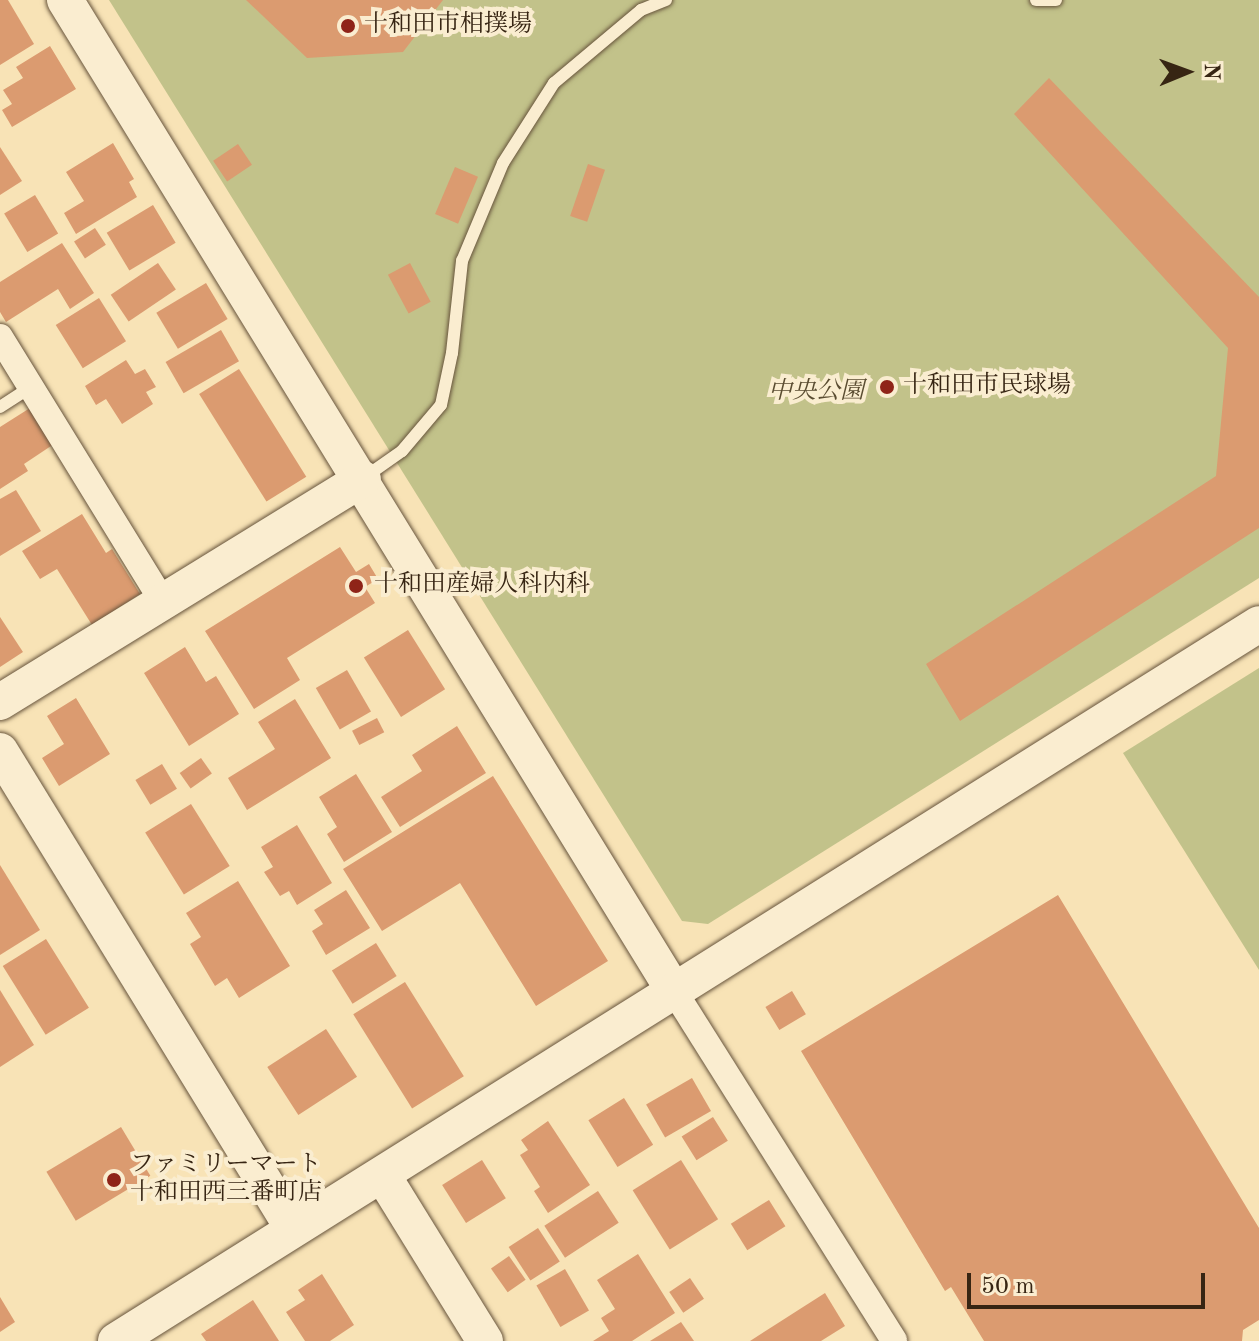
<!DOCTYPE html>
<html>
<head>
<meta charset="utf-8">
<style>
  body { margin:0 }
  #map { position:relative; width:1259px; height:1341px; overflow:hidden; background:#f8e3b6; font-family:"Old Standard TT","Noto Serif JP",serif }
  div>[style] { position:absolute }
  [style*='--x'] { left:calc(var(--x)*1px); top:calc(var(--y)*1px); width:calc(var(--w)*1px); rotate:calc(var(--a)*1deg) }
  .green>* { inset:0; background:#c2c28a }
  .building>* { inset:0; background:#db9b70; transform-origin:0 0 }
  .roads { filter:drop-shadow(0 0 2px #67543c) drop-shadow(0 0 2px #67543c) }
  .lane>* { height:12px; margin:-6px; padding:0 6px; transform-origin:6px; border-radius:6px; background:#faedd0 }
  .street>* { height:26px; margin:-13px; padding:0 13px; transform-origin:13px; border-radius:13px; background:#faedd0 }
  .secondary>* { height:36px; margin:-18px; padding:0 18px; transform-origin:18px; border-radius:18px; background:#faedd0 }
  .dots>* { width:22px; height:22px; translate:-50% -50%; box-sizing:border-box; border:4px solid #faedd0; border-radius:50% }
  span { translate:-50% -50%; white-space:nowrap; text-align:center; line-height:1.15; -webkit-text-stroke:8px #faedd0; paint-order:stroke }
  .poi-label { font-size:24px; color:#372513 }
  .left { translate:0 -50%; text-align:left }
  .park-label { font-size:24px; color:#5a4c31; font-style:italic }
  .north { position:absolute; left:1147px; top:32px; width:80px; height:80px; -webkit-text-stroke:6px #faedd0; paint-order:stroke; rotate:89deg; font-size:22px; font-weight:700; line-height:32px; text-align:center; color:#372513 }
  .north::after { content:''; display:block; margin:auto; width:28px; height:36px; background:#372513; clip-path:polygon(50% 0,100% 100%,50% 72%,0 100%) }
  .scale { position:absolute; left:967px; top:1273px; width:238px; height:36px; box-sizing:border-box; border:4px solid #372513; border-top:0; padding-left:10px; font-size:24px; line-height:28px; white-space:nowrap; color:#372513; -webkit-text-stroke:6px #faedd0; paint-order:stroke }
</style>
</head>
<body>
<div id="map">
  <div class="green">
    <div style="clip-path:polygon(109px 0,1259px 0,1259px 578px,708px 924px,682px 921px)"></div>
    <div style="clip-path:polygon(1259px 668px,1259px 970px,1123px 753px)"></div>
  </div>
  <div class="building">
    <div style="clip-path:polygon(0 0,8px 0,34px 44px,0 65px)"></div>
    <div style="clip-path:polygon(246px 0,443px 0,403px 52px,307px 58px)"></div>
    <div style="clip-path:polygon(50px 46px,76px 89px,12px 127px,2px 110px,12px 104px,3px 90px,23px 78px,16px 67px)"></div>
    <div style="clip-path:polygon(1049px 78px,1259px 297px,1259px 528px,960px 721px,926px 664px,1216px 476px,1228px 348px,1014px 114px)"></div>
    <div style="clip-path:polygon(113px 143px,134px 179px,129px 182px,137px 197px,76px 234px,64px 213px,84px 201px,66px 172px)"></div>
    <div style="left:238px;top:144px;width:25px;height:30px;rotate:56deg"></div>
    <div style="clip-path:polygon(0 147px,22px 181px,0 195px)"></div>
    <div style="left:588px;top:164px;width:18px;height:55px;rotate:19deg"></div>
    <div style="left:455px;top:167px;width:25px;height:51px;rotate:23deg"></div>
    <div style="left:35px;top:195px;width:45px;height:36px;rotate:59deg"></div>
    <div style="left:153px;top:205px;width:44px;height:54px;rotate:59deg"></div>
    <div style="left:95px;top:228px;width:20px;height:25px;rotate:57deg"></div>
    <div style="clip-path:polygon(62px 243px,94px 293px,70px 309px,58px 289px,6px 322px,0 312px,0 282px)"></div>
    <div style="left:158px;top:263px;width:32px;height:57px;rotate:56deg"></div>
    <div style="left:410px;top:263px;width:44px;height:25px;rotate:62deg"></div>
    <div style="left:206px;top:283px;width:42px;height:58px;rotate:59deg"></div>
    <div style="left:99px;top:298px;width:51px;height:51px;rotate:58deg"></div>
    <div style="left:221px;top:330px;width:36px;height:64px;rotate:60deg"></div>
    <div style="clip-path:polygon(126px 360px,135px 374px,145px 369px,156px 387px,146px 392px,153px 404px,122px 424px,106px 399px,96px 405px,85px 386px)"></div>
    <div style="left:239px;top:369px;width:127px;height:47px;rotate:58deg"></div>
    <div style="clip-path:polygon(30px 408px,54px 444px,24px 464px,28px 471px,0 489px,0 427px)"></div>
    <div style="clip-path:polygon(16px 490px,41px 531px,0 556px,0 499px)"></div>
    <div style="clip-path:polygon(82px 514px,106px 553px,112px 549px,140px 594px,92px 625px,57px 569px,40px 579px,22px 551px)"></div>
    <div style="clip-path:polygon(340px 547px,356px 572px,369px 564px,378px 579px,365px 587px,375px 603px,287px 658px,300px 680px,254px 709px,205px 631px)"></div>
    <div style="clip-path:polygon(0 617px,23px 652px,0 667px)"></div>
    <div style="left:408px;top:630px;width:70px;height:52px;rotate:58deg"></div>
    <div style="clip-path:polygon(185px 647px,206px 682px,216px 676px,239px 714px,189px 746px,144px 673px)"></div>
    <div style="left:347px;top:670px;width:48px;height:36px;rotate:60deg"></div>
    <div style="clip-path:polygon(76px 698px,110px 754px,59px 786px,42px 758px,64px 744px,47px 716px)"></div>
    <div style="clip-path:polygon(295px 699px,331px 758px,247px 810px,228px 778px,275px 749px,258px 722px)"></div>
    <div style="left:377px;top:718px;width:16px;height:28px;rotate:63deg"></div>
    <div style="clip-path:polygon(457px 726px,486px 773px,400px 827px,381px 797px,422px 771px,412px 755px)"></div>
    <div style="left:201px;top:758px;width:19px;height:26px;rotate:55deg"></div>
    <div style="left:162px;top:764px;width:29px;height:31px;rotate:59deg"></div>
    <div style="clip-path:polygon(356px 774px,392px 832px,344px 862px,327px 834px,337px 827px,319px 797px)"></div>
    <div style="clip-path:polygon(493px 776px,608px 961px,536px 1006px,460px 883px,382px 931px,343px 869px)"></div>
    <div style="left:191px;top:804px;width:73px;height:54px;rotate:58deg"></div>
    <div style="clip-path:polygon(297px 825px,332px 883px,297px 905px,289px 891px,280px 896px,264px 872px,273px 867px,261px 847px)"></div>
    <div style="clip-path:polygon(0 865px,40px 930px,0 955px)"></div>
    <div style="clip-path:polygon(238px 881px,290px 966px,239px 998px,227px 978px,215px 986px,190px 944px,201px 937px,186px 913px)"></div>
    <div style="clip-path:polygon(346px 890px,370px 928px,326px 955px,312px 931px,323px 924px,314px 910px)"></div>
    <div style="clip-path:polygon(1058px 895px,1259px 1228px,1259px 1320px,1243px 1330px,1242px 1341px,984px 1341px,951px 1287px,945px 1291px,801px 1051px)"></div>
    <div style="left:46px;top:939px;width:81px;height:51px;rotate:58deg"></div>
    <div style="left:376px;top:943px;width:39px;height:52px;rotate:58deg"></div>
    <div style="left:405px;top:982px;width:111px;height:61px;rotate:58deg"></div>
    <div style="clip-path:polygon(0 990px,34px 1045px,0 1067px)"></div>
    <div style="left:792px;top:991px;width:27px;height:31px;rotate:59deg"></div>
    <div style="left:326px;top:1029px;width:57px;height:70px;rotate:57deg"></div>
    <div style="left:692px;top:1078px;width:38px;height:53px;rotate:60deg"></div>
    <div style="left:624px;top:1098px;width:55px;height:42px;rotate:58deg"></div>
    <div style="left:713px;top:1117px;width:28px;height:37px;rotate:58deg"></div>
    <div style="clip-path:polygon(548px 1121px,590px 1185px,548px 1213px,534px 1191px,540px 1187px,520px 1155px,528px 1150px,521px 1140px)"></div>
    <div style="left:121px;top:1127px;width:57px;height:87px;rotate:59deg"></div>
    <div style="left:482px;top:1160px;width:45px;height:47px;rotate:58deg"></div>
    <div style="left:681px;top:1160px;width:70px;height:57px;rotate:58deg"></div>
    <div style="left:598px;top:1191px;width:38px;height:64px;rotate:57deg"></div>
    <div style="left:769px;top:1200px;width:31px;height:45px;rotate:58deg"></div>
    <div style="left:538px;top:1228px;width:40px;height:35px;rotate:57deg"></div>
    <div style="clip-path:polygon(638px 1254px,675px 1313px,632px 1341px,593px 1341px,609px 1331px,601px 1318px,615px 1309px,597px 1280px)"></div>
    <div style="left:509px;top:1256px;width:29px;height:22px;rotate:55deg"></div>
    <div style="left:565px;top:1269px;width:48px;height:33px;rotate:60deg"></div>
    <div style="clip-path:polygon(322px 1274px,354px 1325px,330px 1341px,305px 1341px,286px 1312px,305px 1300px,298px 1290px)"></div>
    <div style="left:690px;top:1278px;width:25px;height:25px;rotate:56deg"></div>
    <div style="clip-path:polygon(825px 1293px,845px 1326px,821px 1341px,750px 1341px)"></div>
    <div style="clip-path:polygon(0 1297px,15px 1322px,0 1332px)"></div>
    <div style="clip-path:polygon(253px 1300px,279px 1341px,206px 1341px,201px 1334px)"></div>
    <div style="clip-path:polygon(681px 1322px,694px 1341px,650px 1341px)"></div>
  </div>
  <div class="roads">
    <div class="lane">
      <div style="--x:1036;--y:0;--w:20;--a:0"></div>
      <div style="--x:0;--y:407;--w:37;--a:-33"></div>
      <div style="--x:365;--y:477;--w:45;--a:-35.1"></div>
      <div style="--x:402;--y:451;--w:60;--a:-49.7"></div>
      <div style="--x:441;--y:405;--w:53;--a:-78.1"></div>
      <div style="--x:452;--y:353;--w:93;--a:-83.8"></div>
      <div style="--x:462;--y:261;--w:106;--a:-67.3"></div>
      <div style="--x:503;--y:163;--w:95;--a:-57.5"></div>
      <div style="--x:554;--y:83;--w:114;--a:-40"></div>
      <div style="--x:641;--y:10;--w:27;--a:-22"></div>
    </div>
    <div class="street">
      <div style="--x:0;--y:337;--w:311;--a:58.4"></div>
      <div style="--x:674;--y:991;--w:413;--a:57.8"></div>
    </div>
    <div class="secondary">
      <div style="--x:65;--y:0;--w:1163;--a:58.43"></div>
      <div style="--x:0;--y:702;--w:426;--a:-31.6"></div>
      <div style="--x:0;--y:751;--w:558;--a:58.47"></div>
      <div style="--x:383;--y:1176;--w:194;--a:58.3"></div>
      <div style="--x:116;--y:1341;--w:1349;--a:-32.1"></div>
    </div>
  </div>
  <div class="dots">
    <div style="left:348px;top:26px;background:#8f2418"></div>
    <div style="left:887px;top:387px;background:#8f2418"></div>
    <div style="left:356px;top:586px;background:#8f2418"></div>
    <div style="left:114px;top:1180px;background:#8f2418"></div>
  </div>
  <div class="poi-label">
    <span class="left" style="left:364px;top:26px">十和田市相撲場</span>
    <span class="left" style="left:903px;top:387px">十和田市民球場</span>
    <span class="left" style="left:374px;top:586px">十和田産婦人科内科</span>
    <span class="left" style="left:130px;top:1180px">ファミリーマート<br>十和田西三番町店</span>
  </div>
  <div class="park-label">
    <span style="left:816px;top:393px">中央公園</span>
  </div>
  <div class="north">N</div>
  <div class="scale">50 m</div>
</div>
</body>
</html>
